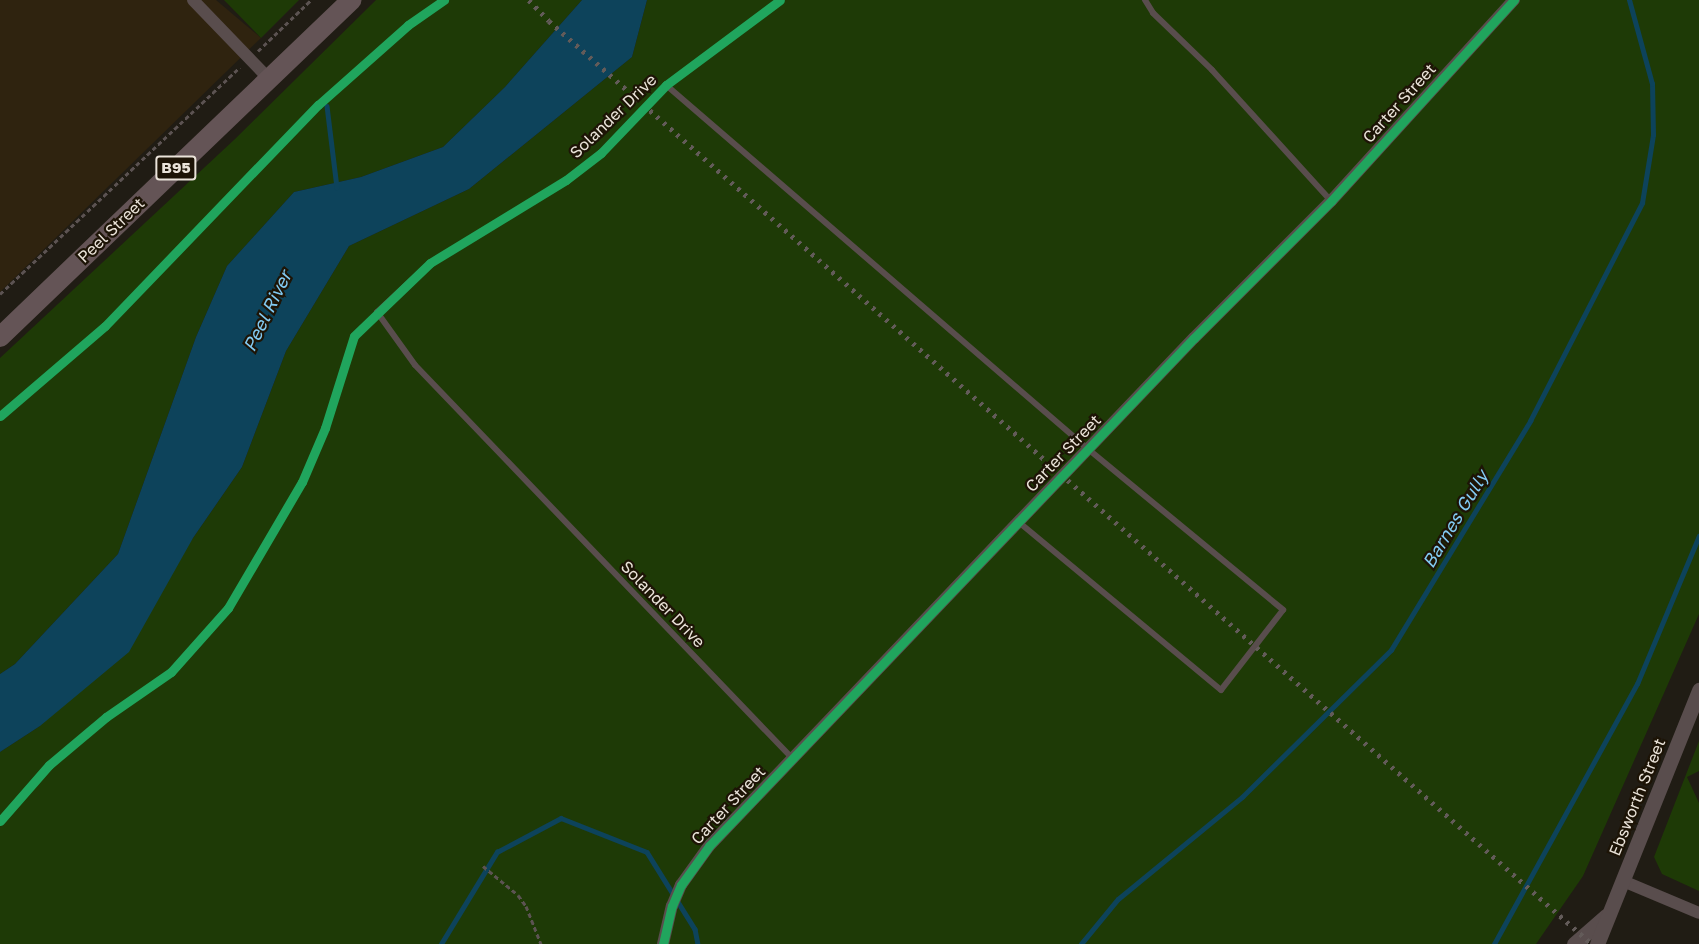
<!DOCTYPE html>
<html>
<head>
<meta charset="utf-8">
<style>
  body { margin:0 }
  #map { position:relative; width:1699px; height:944px; overflow:hidden; background:#201c14; font-family:"Golos Text",sans-serif }
  div>[style] { position:absolute }
  [style*='--x'] { left:calc(var(--x)*1px); top:calc(var(--y)*1px); width:calc(var(--w)*1px); rotate:calc(var(--a)*1deg) }
  .built>* { inset:0; background:#2f230f }
  .green>* { inset:0; background:#1e3a06 }
  .water>* { inset:0; background:#0d435b }
  .stream>* { height:4.5px; margin:-2.25px; padding:0 2.25px; transform-origin:2.25px; border-radius:2.25px; background:#0d435b }
  .path>* { height:3px; margin-top:-1.5px; transform-origin:0; background:repeating-linear-gradient(90deg,#5c5352 0 4.5px,transparent 0 7.5px) }
  .service>* { height:6px; margin:-3px; padding:0 3px; transform-origin:3px; border-radius:3px; background:#594d4d }
  .minor>* { height:12px; margin:-6px; padding:0 6px; transform-origin:6px; border-radius:6px; background:#594d4d }
  .tertiary>* { height:15px; margin:-7.5px; padding:0 7.5px; transform-origin:7.5px; border-radius:7.5px; background:#594d4d }
  .primary>* { height:20px; margin:-10px; padding:0 10px; transform-origin:10px; border-radius:10px; background:#645456 }
  .rail>* { height:4.5px; margin-top:-2.25px; transform-origin:0; background:repeating-linear-gradient(90deg,#635b59 0 3px,transparent 0 9px) }
  .cycleway>* { height:9px; margin:-4.5px; padding:0 4.5px; transform-origin:4.5px; border-radius:4.5px; background:#20a55d }
  span { translate:-50% -50%; white-space:nowrap; text-align:center; line-height:1.15; -webkit-text-stroke:4.5px #1d1406; paint-order:stroke }
  .shield-label span { padding:2px 4px; background:#1d1406; border:2px solid; border-radius:4px; -webkit-text-stroke-width:0 }
  .shield-label { font-size:15px; color:#eae3d9; font-weight:700 }
  .street-label { font-size:16px; color:#eae3d9 }
  .water-label { font-size:18px; color:#82caf2; font-style:italic }
</style>
</head>
<body>
<div id="map">
  <div class="built">
    <div style="clip-path:polygon(0 0,216px 0,261px 38px,0 292px)"></div>
  </div>
  <div class="green">
    <div style="clip-path:polygon(224px 0,299px 0,261px 38px)"></div>
    <div style="clip-path:polygon(376px 0,582px 0,505px 87px,443px 147px,361px 177px,294px 192px,227px 266px,196px 337px,118px 554px,15px 664px,0 674px,0 358px,235px 139px)"></div>
    <div style="clip-path:polygon(647px 0,1699px 0,1699px 614px,1583px 876px,1536px 944px,0 944px,0 752px,40px 726px,193px 538px,242px 467px,286px 351px,349px 246px,469px 189px,632px 57px)"></div>
    <div style="clip-path:polygon(1699px 741px,1699px 771px,1687px 777px,1699px 803px,1699px 891px,1662px 874px,1654px 857px)"></div>
  </div>
  <div class="water">
    <div style="clip-path:polygon(582px 0,647px 0,632px 57px,469px 189px,349px 246px,286px 351px,242px 467px,193px 538px,129px 652px,40px 726px,0 752px,0 674px,15px 664px,118px 554px,196px 337px,227px 266px,294px 192px,361px 177px,443px 147px,505px 87px)"></div>
  </div>
  <div class="stream">
    <div style="--x:327;--y:106;--w:82;--a:83"></div>
    <div style="--x:441;--y:944;--w:108;--a:-58.7"></div>
    <div style="--x:497;--y:852;--w:72;--a:-28"></div>
    <div style="--x:561;--y:818;--w:92;--a:21.6"></div>
    <div style="--x:647;--y:852;--w:91;--a:58.1"></div>
    <div style="--x:695;--y:929;--w:15;--a:79"></div>
    <div style="--x:1081;--y:944;--w:58;--a:-50.6"></div>
    <div style="--x:1118;--y:899;--w:161;--a:-39.4"></div>
    <div style="--x:1242;--y:797;--w:209;--a:-44.6"></div>
    <div style="--x:1391;--y:650;--w:268;--a:-58.7"></div>
    <div style="--x:1530;--y:421;--w:245;--a:-62.8"></div>
    <div style="--x:1642;--y:203;--w:69;--a:-80.8"></div>
    <div style="--x:1653;--y:135;--w:51;--a:-91.1"></div>
    <div style="--x:1652;--y:84;--w:87;--a:-105.3"></div>
    <div style="--x:1494;--y:944;--w:297;--a:-61.2"></div>
    <div style="--x:1637;--y:684;--w:160;--a:-67.3"></div>
  </div>
  <div class="path">
    <div style="--x:258;--y:51;--w:74;--a:-43.9"></div>
    <div style="--x:0;--y:294;--w:330;--a:-43.4"></div>
    <div style="--x:483;--y:866;--w:45;--a:39.6"></div>
    <div style="--x:518;--y:895;--w:14;--a:54"></div>
    <div style="--x:526;--y:906;--w:41;--a:68.5"></div>
  </div>
  <div class="service">
    <div style="--x:780;--y:0;--w:142;--a:143.3"></div>
    <div style="--x:666;--y:85;--w:94;--a:133.7"></div>
    <div style="--x:601;--y:153;--w:44;--a:142.4"></div>
    <div style="--x:566;--y:180;--w:159;--a:148.6"></div>
    <div style="--x:430;--y:263;--w:72;--a:137.2"></div>
    <div style="--x:377;--y:312;--w:65;--a:54.4"></div>
    <div style="--x:415;--y:365;--w:545;--a:46.19"></div>
    <div style="--x:1145;--y:0;--w:15;--a:58"></div>
    <div style="--x:1153;--y:13;--w:82;--a:44"></div>
    <div style="--x:1212;--y:70;--w:177;--a:47.7"></div>
    <div style="--x:666;--y:85;--w:557;--a:40.78"></div>
    <div style="--x:1088;--y:449;--w:253;--a:39.5"></div>
    <div style="--x:1283;--y:610;--w:101;--a:127.8"></div>
    <div style="--x:1221;--y:690;--w:263;--a:-140.3"></div>
  </div>
  <div class="minor">
    <div style="--x:193;--y:0;--w:110;--a:46.1"></div>
    <div style="--x:1623;--y:881;--w:82;--a:22.8"></div>
    <div style="--x:663;--y:944;--w:39;--a:-77"></div>
    <div style="--x:672;--y:906;--w:23;--a:-67"></div>
    <div style="--x:681;--y:885;--w:48;--a:-54.3"></div>
    <div style="--x:709;--y:846;--w:702;--a:-46.33"></div>
    <div style="--x:1194;--y:338;--w:194;--a:-45"></div>
    <div style="--x:1331;--y:201;--w:272;--a:-47.7"></div>
  </div>
  <div class="tertiary">
    <div style="--x:1574;--y:944;--w:43;--a:-41.2"></div>
    <div style="--x:1597;--y:944;--w:274;--a:-68.1"></div>
  </div>
  <div class="primary">
    <div style="--x:0;--y:337;--w:487;--a:-43.8"></div>
  </div>
  <div class="rail">
    <div style="--x:529;--y:0;--w:29;--a:46"></div>
    <div style="--x:549;--y:21;--w:1393;--a:41.51"></div>
  </div>
  <div class="cycleway">
    <div style="--x:0;--y:416;--w:138;--a:-40.6"></div>
    <div style="--x:105;--y:326;--w:307;--a:-46.1"></div>
    <div style="--x:318;--y:105;--w:120;--a:-41.6"></div>
    <div style="--x:408;--y:25;--w:44;--a:-34.8"></div>
    <div style="--x:0;--y:821;--w:74;--a:-48.8"></div>
    <div style="--x:49;--y:765;--w:75;--a:-40.1"></div>
    <div style="--x:106;--y:717;--w:79;--a:-34.7"></div>
    <div style="--x:171;--y:672;--w:86;--a:-48.3"></div>
    <div style="--x:228;--y:608;--w:146;--a:-59.6"></div>
    <div style="--x:302;--y:482;--w:59;--a:-66.9"></div>
    <div style="--x:325;--y:428;--w:96;--a:-72.5"></div>
    <div style="--x:354;--y:336;--w:105;--a:-43.8"></div>
    <div style="--x:430;--y:263;--w:159;--a:-31.4"></div>
    <div style="--x:566;--y:180;--w:44;--a:-37.6"></div>
    <div style="--x:601;--y:153;--w:94;--a:-46.3"></div>
    <div style="--x:666;--y:85;--w:142;--a:-36.7"></div>
    <div style="--x:663;--y:944;--w:39;--a:-77"></div>
    <div style="--x:672;--y:906;--w:23;--a:-67"></div>
    <div style="--x:681;--y:885;--w:48;--a:-54.3"></div>
    <div style="--x:709;--y:846;--w:702;--a:-46.33"></div>
    <div style="--x:1194;--y:338;--w:194;--a:-45"></div>
    <div style="--x:1331;--y:201;--w:272;--a:-47.7"></div>
  </div>
  <div class="shield-label">
    <span style="left:176px;top:168px">B95</span>
  </div>
  <div class="street-label">
    <span style="left:1399px;top:103px;rotate:-48deg">Carter Street</span>
    <span style="left:613px;top:116px;rotate:-44deg">Solander Drive</span>
    <span style="left:111px;top:230px;rotate:-44deg">Peel Street</span>
    <span style="left:1063px;top:453px;rotate:-46deg">Carter Street</span>
    <span style="left:663px;top:604px;rotate:46deg">Solander Drive</span>
    <span style="left:1637px;top:797px;rotate:-68deg">Ebsworth Street</span>
    <span style="left:728px;top:805px;rotate:-47deg">Carter Street</span>
  </div>
  <div class="water-label">
    <span style="left:267px;top:311px;rotate:-64deg">Peel River</span>
    <span style="left:1455px;top:519px;rotate:-59deg">Barnes Gully</span>
  </div>
</div>
</body>
</html>
